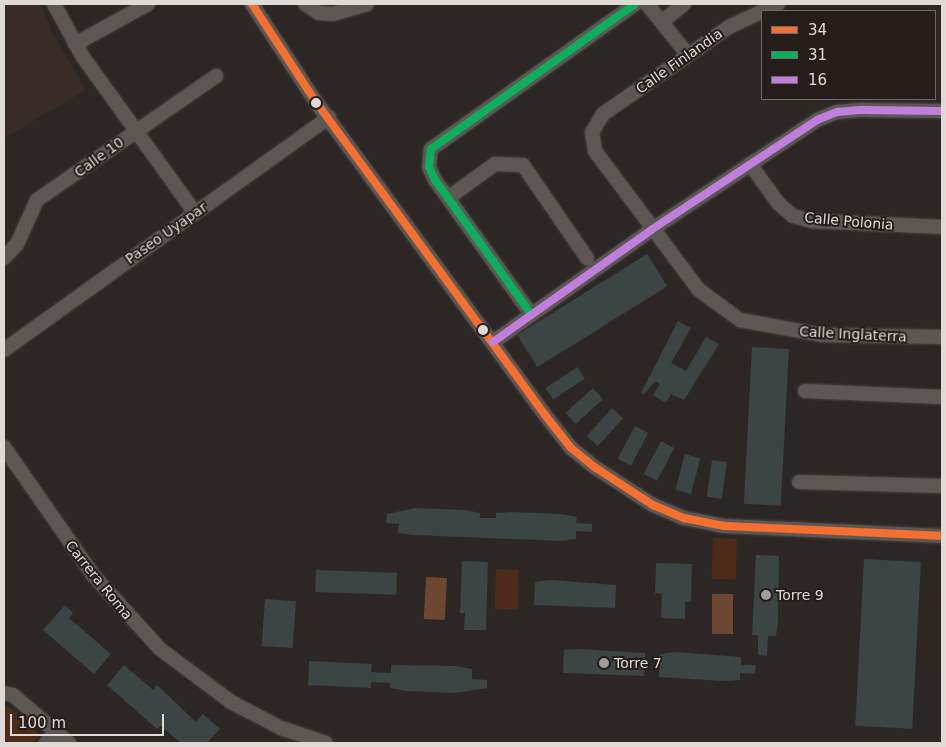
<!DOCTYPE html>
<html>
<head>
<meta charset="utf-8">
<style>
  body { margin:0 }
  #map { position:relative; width:946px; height:747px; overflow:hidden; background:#2c2725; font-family:"DejaVu Sans",sans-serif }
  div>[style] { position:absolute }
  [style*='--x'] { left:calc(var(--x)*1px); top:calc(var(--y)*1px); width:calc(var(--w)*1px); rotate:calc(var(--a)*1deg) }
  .built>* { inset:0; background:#392b25 }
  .green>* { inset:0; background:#4e2b19; transform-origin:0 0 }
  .water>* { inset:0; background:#6e4733; transform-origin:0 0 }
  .building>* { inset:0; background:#3a4544; transform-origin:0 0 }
  .roads { filter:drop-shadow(0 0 1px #484442) drop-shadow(0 0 1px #484442) }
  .minor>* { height:14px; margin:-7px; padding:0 7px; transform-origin:7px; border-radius:7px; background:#5d5754 }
  .bus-1>* { height:8px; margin:-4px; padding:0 4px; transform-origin:4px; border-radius:4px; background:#f46f30 }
  .bus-2>* { height:8px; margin:-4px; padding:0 4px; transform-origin:4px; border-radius:4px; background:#0daf5c }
  .bus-3>* { height:8px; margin:-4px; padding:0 4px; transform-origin:4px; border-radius:4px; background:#c07fdc }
  .dots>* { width:14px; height:14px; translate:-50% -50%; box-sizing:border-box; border:2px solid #251d19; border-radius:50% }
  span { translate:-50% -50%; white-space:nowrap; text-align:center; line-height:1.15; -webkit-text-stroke:4px #251d19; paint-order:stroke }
  .street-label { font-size:14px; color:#e0dad7 }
  .poi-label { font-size:14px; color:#e0dad7 }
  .left { translate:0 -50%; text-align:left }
  .frame { position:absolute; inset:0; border:5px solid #e0dad7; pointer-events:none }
  .legend { position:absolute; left:761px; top:10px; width:175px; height:90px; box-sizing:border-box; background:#251d19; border:1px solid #706965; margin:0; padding:6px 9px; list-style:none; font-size:15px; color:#e0dad7 }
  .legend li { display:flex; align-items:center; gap:10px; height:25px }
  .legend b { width:25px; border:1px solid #706965 }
  .scale { position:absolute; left:10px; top:714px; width:154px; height:22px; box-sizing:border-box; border:2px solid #e0dad7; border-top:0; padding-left:6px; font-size:15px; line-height:18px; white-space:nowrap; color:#e0dad7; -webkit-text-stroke:4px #251d19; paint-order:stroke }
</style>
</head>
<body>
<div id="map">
  <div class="built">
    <div style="clip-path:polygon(4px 4px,41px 4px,51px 31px,86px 90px,4px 138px)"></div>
  </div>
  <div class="green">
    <div style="left:713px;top:538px;width:24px;height:41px;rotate:2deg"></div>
    <div style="left:496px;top:569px;width:23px;height:40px;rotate:2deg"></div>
    <div style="clip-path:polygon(7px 706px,40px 735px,32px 743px,4px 743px,4px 707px)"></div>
  </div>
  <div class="water">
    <div style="left:426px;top:577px;width:21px;height:42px;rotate:3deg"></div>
    <div style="left:712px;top:594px;width:21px;height:40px"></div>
  </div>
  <div class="building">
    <div style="left:647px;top:254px;width:38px;height:153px;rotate:58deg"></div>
    <div style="clip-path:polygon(678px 321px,691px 328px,671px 363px,686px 371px,706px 337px,719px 344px,684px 400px,671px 394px,666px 403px,653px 395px,660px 384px,656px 381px,643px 395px,641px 393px)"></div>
    <div style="left:752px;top:347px;width:37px;height:157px;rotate:3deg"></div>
    <div style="left:577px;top:367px;width:14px;height:38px;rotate:56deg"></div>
    <div style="left:593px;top:388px;width:15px;height:37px;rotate:48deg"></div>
    <div style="left:612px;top:408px;width:15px;height:38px;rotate:42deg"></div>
    <div style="left:635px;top:426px;width:15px;height:37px;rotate:28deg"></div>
    <div style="left:661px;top:441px;width:15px;height:37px;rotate:28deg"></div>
    <div style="left:685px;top:454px;width:16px;height:37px;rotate:15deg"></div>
    <div style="left:712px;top:460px;width:15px;height:37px;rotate:8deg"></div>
    <div style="clip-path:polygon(415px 508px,465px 510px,480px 513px,480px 518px,496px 518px,496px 513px,512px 512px,561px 514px,577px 517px,576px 523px,592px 524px,592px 532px,576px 531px,576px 539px,560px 541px,414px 535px,398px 533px,399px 524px,386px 523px,387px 514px)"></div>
    <div style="clip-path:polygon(756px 555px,779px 556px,778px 621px,776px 636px,768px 636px,767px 656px,758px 655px,758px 635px,752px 635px)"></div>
    <div style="left:864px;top:559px;width:57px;height:167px;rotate:3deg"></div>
    <div style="clip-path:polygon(462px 561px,488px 562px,486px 630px,464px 630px,465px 613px,460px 613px)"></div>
    <div style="clip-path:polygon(656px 563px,692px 564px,691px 602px,685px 602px,685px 619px,661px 618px,662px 594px,655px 593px)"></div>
    <div style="left:316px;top:570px;width:81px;height:22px;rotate:2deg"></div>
    <div style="clip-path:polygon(551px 580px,616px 585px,615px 608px,534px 605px,535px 582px)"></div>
    <div style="left:265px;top:599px;width:31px;height:47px;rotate:4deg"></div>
    <div style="clip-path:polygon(65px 605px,73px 613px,69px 618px,111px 654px,94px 674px,43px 630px)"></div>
    <div style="clip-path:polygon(579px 649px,645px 653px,644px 676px,563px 673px,564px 650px)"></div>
    <div style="clip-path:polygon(676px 652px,741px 657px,741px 665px,756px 665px,755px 674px,740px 673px,740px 680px,724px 681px,659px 677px,660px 654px)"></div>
    <div style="clip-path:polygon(309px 661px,372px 664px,371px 672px,391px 673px,391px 665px,456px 666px,472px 669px,472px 679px,487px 680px,487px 688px,455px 693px,406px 691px,390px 688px,390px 683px,371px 682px,371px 688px,308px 685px)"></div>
    <div style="clip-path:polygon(124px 665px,153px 690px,157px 685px,196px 722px,203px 714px,220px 729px,207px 743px,181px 743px,161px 726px,157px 729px,107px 685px)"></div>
  </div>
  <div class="roads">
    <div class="minor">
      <div style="--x:54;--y:4;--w:60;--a:61.3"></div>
      <div style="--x:83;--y:57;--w:192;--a:54.3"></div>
      <div style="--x:252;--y:4;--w:117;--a:56.9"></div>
      <div style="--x:316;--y:102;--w:388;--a:53.8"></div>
      <div style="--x:545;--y:415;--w:42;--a:51.8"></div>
      <div style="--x:571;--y:448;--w:32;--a:39"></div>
      <div style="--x:596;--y:468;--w:68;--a:33"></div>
      <div style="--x:653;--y:505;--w:34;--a:23"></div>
      <div style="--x:684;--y:518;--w:41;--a:11.3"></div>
      <div style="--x:724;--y:526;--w:218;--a:2.6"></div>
      <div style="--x:305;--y:4;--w:17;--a:33"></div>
      <div style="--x:319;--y:13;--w:14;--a:4"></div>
      <div style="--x:333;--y:14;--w:35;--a:-16"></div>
      <div style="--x:647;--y:4;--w:65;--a:51.2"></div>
      <div style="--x:778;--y:4;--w:54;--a:154.9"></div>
      <div style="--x:729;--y:27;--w:153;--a:145.4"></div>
      <div style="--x:603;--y:114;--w:21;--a:121"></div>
      <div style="--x:592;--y:132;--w:19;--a:81"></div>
      <div style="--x:595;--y:151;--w:174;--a:53.2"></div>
      <div style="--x:699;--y:290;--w:51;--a:36.2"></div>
      <div style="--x:740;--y:320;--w:83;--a:10.4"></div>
      <div style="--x:822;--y:335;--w:120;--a:1"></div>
      <div style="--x:663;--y:21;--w:27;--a:-39"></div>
      <div style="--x:75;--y:44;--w:83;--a:-28.7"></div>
      <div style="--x:750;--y:164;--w:48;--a:54.3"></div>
      <div style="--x:778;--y:203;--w:20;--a:41"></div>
      <div style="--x:793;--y:216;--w:20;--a:15"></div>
      <div style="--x:812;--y:221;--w:130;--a:2.6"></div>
      <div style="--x:448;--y:198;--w:58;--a:-35.9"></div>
      <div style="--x:495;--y:164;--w:28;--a:2"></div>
      <div style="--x:523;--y:165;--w:113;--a:55.5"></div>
      <div style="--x:4;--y:258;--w:19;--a:-47"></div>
      <div style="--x:17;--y:244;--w:48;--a:-65.6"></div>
      <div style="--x:37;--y:200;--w:218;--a:-34.7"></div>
      <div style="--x:531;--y:314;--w:165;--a:-125.6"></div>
      <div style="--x:435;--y:180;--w:14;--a:-115"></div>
      <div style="--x:429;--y:167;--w:18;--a:-84"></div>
      <div style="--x:431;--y:149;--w:250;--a:-35.4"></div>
      <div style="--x:493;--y:342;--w:194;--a:-35.3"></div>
      <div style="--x:651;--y:230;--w:199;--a:-33.5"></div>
      <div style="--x:817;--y:120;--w:22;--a:-22"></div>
      <div style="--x:837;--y:112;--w:25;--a:-5"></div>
      <div style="--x:862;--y:110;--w:80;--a:0.7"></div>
      <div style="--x:4;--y:350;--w:400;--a:-35.6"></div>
      <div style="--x:805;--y:391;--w:137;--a:2.5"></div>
      <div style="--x:4;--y:447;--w:156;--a:55.2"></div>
      <div style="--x:93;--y:575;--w:100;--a:47.8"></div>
      <div style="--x:160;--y:649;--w:89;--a:36.7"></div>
      <div style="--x:231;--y:702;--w:56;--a:27.5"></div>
      <div style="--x:281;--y:728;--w:47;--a:18.4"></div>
      <div style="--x:799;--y:482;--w:143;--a:1.6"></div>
      <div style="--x:4;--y:693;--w:9;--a:13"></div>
      <div style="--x:13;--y:695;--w:74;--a:40.6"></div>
      <div style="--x:46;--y:743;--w:15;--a:-48"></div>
    </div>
  </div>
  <div class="bus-1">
    <div style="--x:252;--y:4;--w:117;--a:56.9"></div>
    <div style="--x:316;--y:102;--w:388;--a:53.8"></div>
    <div style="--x:545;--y:415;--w:42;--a:51.8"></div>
    <div style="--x:571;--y:448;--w:32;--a:39"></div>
    <div style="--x:596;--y:468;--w:68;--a:33"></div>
    <div style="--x:653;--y:505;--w:34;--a:23"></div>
    <div style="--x:684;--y:518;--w:41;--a:11.3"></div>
    <div style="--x:724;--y:526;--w:218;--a:2.6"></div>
  </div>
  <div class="bus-2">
    <div style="--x:531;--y:314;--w:165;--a:-125.6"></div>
    <div style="--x:435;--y:180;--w:14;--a:-115"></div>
    <div style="--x:429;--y:167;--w:18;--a:-84"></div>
    <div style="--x:431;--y:149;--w:250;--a:-35.4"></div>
  </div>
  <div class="bus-3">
    <div style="--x:493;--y:342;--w:194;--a:-35.3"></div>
    <div style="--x:651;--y:230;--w:199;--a:-33.5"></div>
    <div style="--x:817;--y:120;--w:22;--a:-22"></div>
    <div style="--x:837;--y:112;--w:25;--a:-5"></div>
    <div style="--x:862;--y:110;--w:80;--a:0.7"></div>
  </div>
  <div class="dots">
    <div style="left:316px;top:103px;background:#e0dad7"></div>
    <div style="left:483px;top:330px;background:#e0dad7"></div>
    <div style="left:766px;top:595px;background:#a19b99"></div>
    <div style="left:604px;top:663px;background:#a19b99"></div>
  </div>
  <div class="street-label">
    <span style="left:679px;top:61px;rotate:-35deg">Calle Finlandia</span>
    <span style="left:99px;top:157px;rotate:-36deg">Calle 10</span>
    <span style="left:849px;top:221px;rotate:5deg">Calle Polonia</span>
    <span style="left:166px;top:233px;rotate:-35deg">Paseo Uyapar</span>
    <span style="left:853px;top:334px;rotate:3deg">Calle Inglaterra</span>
    <span style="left:99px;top:580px;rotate:51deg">Carrera Roma</span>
  </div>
  <div class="poi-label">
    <span class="left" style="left:776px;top:595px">Torre 9</span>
    <span class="left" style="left:614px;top:663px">Torre 7</span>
  </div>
  <div class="frame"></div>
  <ul class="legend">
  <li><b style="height:6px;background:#f46f30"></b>34</li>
  <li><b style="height:6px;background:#0daf5c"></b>31</li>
  <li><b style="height:6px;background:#c07fdc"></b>16</li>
  </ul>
  <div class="scale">100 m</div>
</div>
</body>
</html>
